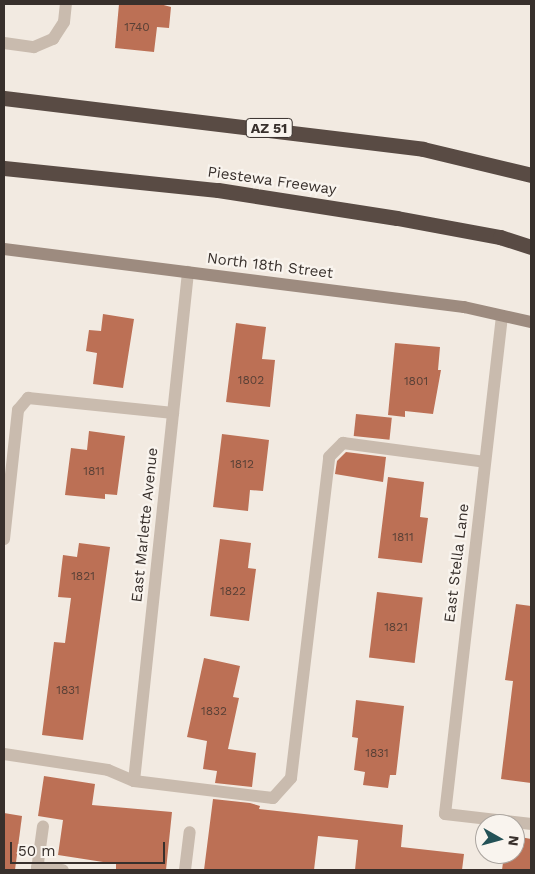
<!DOCTYPE html>
<html>
<head>
<meta charset="utf-8">
<style>
  body { margin:0 }
  #map { position:relative; width:535px; height:874px; overflow:hidden; background:#f2eae1; font-family:"Work Sans",sans-serif }
  div>[style] { position:absolute }
  [style*='--x'] { left:calc(var(--x)*1px); top:calc(var(--y)*1px); width:calc(var(--w)*1px); rotate:calc(var(--a)*1deg) }
  .building>* { inset:0; background:#bc7055; transform-origin:0 0 }
  .lane>* { height:12px; margin:-6px; padding:0 6px; transform-origin:6px; border-radius:6px; background:#c9bbae }
  .street>* { height:12px; margin:-6px; padding:0 6px; transform-origin:6px; border-radius:6px; background:#c9bbae }
  .secondary>* { height:12px; margin:-6px; padding:0 6px; transform-origin:6px; border-radius:6px; background:#9d8b7f }
  .highway>* { height:15px; margin:-7.5px; padding:0 7.5px; transform-origin:7.5px; border-radius:7.5px; background:#594b44 }
  span { translate:-50% -50%; white-space:nowrap; text-align:center; line-height:1.15; -webkit-text-stroke:4.5px #f9f4ee; paint-order:stroke }
  .number-label { font-size:12px; color:#594036 }
  .number-label span { -webkit-text-stroke-width:0 }
  .shield-label span { padding:1px 4px; background:#f9f4ee; border:1px solid; border-radius:4px; -webkit-text-stroke-width:0 }
  .shield-label { font-size:14px; color:#38302c; font-weight:700 }
  .street-label { font-size:15px; color:#38302c }
  .frame { position:absolute; inset:0; border:5px solid #38302c; pointer-events:none }
  .north { position:absolute; left:475px; top:814px; width:50px; height:50px; box-sizing:border-box; background:#f9f4ee; border:1px solid #aca6a0; border-radius:50%; rotate:97deg; font-size:14px; font-weight:700; line-height:20px; text-align:center; color:#38302c }
  .north::after { content:''; display:block; margin:auto; width:18px; height:22px; background:#245257; clip-path:polygon(50% 0,100% 100%,50% 72%,0 100%) }
  .scale { position:absolute; left:10px; top:842px; width:155px; height:22px; box-sizing:border-box; border:2px solid #38302c; border-top:0; padding-left:6px; font-size:15px; line-height:18px; white-space:nowrap; color:#38302c; -webkit-text-stroke:4px #f9f4ee; paint-order:stroke }
</style>
</head>
<body>
<div id="map">
  <div class="building">
    <div style="clip-path:polygon(119px 4px,160px 4px,171px 7px,169px 28px,157px 27px,154px 52px,115px 48px)"></div>
    <div style="clip-path:polygon(103px 314px,134px 319px,123px 388px,93px 384px,97px 353px,86px 351px,89px 330px,101px 331px)"></div>
    <div style="clip-path:polygon(236px 323px,266px 327px,262px 359px,275px 360px,270px 407px,226px 402px)"></div>
    <div style="clip-path:polygon(395px 343px,440px 347px,438px 370px,441px 370px,433px 414px,405px 411px,405px 417px,388px 415px)"></div>
    <div style="left:356px;top:414px;width:36px;height:22px;rotate:6deg"></div>
    <div style="clip-path:polygon(89px 431px,125px 436px,117px 495px,105px 494px,105px 499px,65px 495px,71px 448px,87px 450px)"></div>
    <div style="clip-path:polygon(222px 434px,269px 440px,263px 491px,250px 490px,248px 511px,213px 507px)"></div>
    <div style="clip-path:polygon(346px 452px,386px 457px,383px 482px,335px 474px,337px 461px)"></div>
    <div style="clip-path:polygon(388px 477px,424px 482px,420px 517px,428px 518px,422px 563px,378px 558px)"></div>
    <div style="clip-path:polygon(220px 539px,251px 543px,248px 568px,256px 569px,249px 621px,210px 616px)"></div>
    <div style="clip-path:polygon(79px 543px,110px 547px,83px 740px,42px 735px,54px 642px,65px 643px,71px 598px,58px 597px,63px 555px,77px 557px)"></div>
    <div style="left:377px;top:592px;width:46px;height:66px;rotate:7deg"></div>
    <div style="clip-path:polygon(516px 604px,531px 606px,531px 783px,501px 779px,513px 681px,505px 680px)"></div>
    <div style="clip-path:polygon(204px 658px,240px 666px,233px 697px,239px 698px,228px 749px,256px 753px,252px 787px,215px 783px,217px 771px,203px 769px,207px 741px,187px 737px)"></div>
    <div style="clip-path:polygon(356px 700px,404px 706px,396px 775px,390px 775px,388px 788px,363px 785px,365px 772px,354px 770px,358px 738px,352px 737px)"></div>
    <div style="clip-path:polygon(44px 776px,95px 784px,92px 805px,172px 812px,166px 870px,116px 870px,116px 864px,58px 855px,63px 820px,38px 816px)"></div>
    <div style="clip-path:polygon(213px 799px,250px 803px,260px 806px,259px 809px,403px 825px,401px 847px,464px 854px,462px 870px,355px 870px,358px 840px,318px 836px,314px 870px,204px 870px)"></div>
    <div style="clip-path:polygon(4px 813px,22px 816px,15px 870px,4px 870px)"></div>
    <div style="clip-path:polygon(483px 832px,485px 832px,485px 853px,481px 852px)"></div>
    <div style="clip-path:polygon(515px 836px,531px 839px,531px 870px,502px 870px,504px 855px,494px 854px,515px 854px)"></div>
  </div>
  <div class="lane">
    <div style="--x:4;--y:539;--w:130;--a:-83.8"></div>
    <div style="--x:18;--y:410;--w:16;--a:-50"></div>
    <div style="--x:28;--y:398;--w:146;--a:5.9"></div>
    <div style="--x:4;--y:754;--w:105;--a:8.7"></div>
    <div style="--x:108;--y:770;--w:28;--a:23"></div>
    <div style="--x:134;--y:781;--w:140;--a:7"></div>
    <div style="--x:273;--y:798;--w:27;--a:-48"></div>
    <div style="--x:291;--y:778;--w:323;--a:-83.2"></div>
    <div style="--x:329;--y:457;--w:20;--a:-45"></div>
    <div style="--x:343;--y:443;--w:143;--a:7.6"></div>
    <div style="--x:445;--y:814;--w:87;--a:6.6"></div>
  </div>
  <div class="street">
    <div style="--x:4;--y:43;--w:30;--a:8"></div>
    <div style="--x:34;--y:47;--w:21;--a:-23"></div>
    <div style="--x:53;--y:39;--w:20;--a:-57"></div>
    <div style="--x:64;--y:22;--w:18;--a:-84"></div>
    <div style="--x:134;--y:781;--w:512;--a:-83.94"></div>
    <div style="--x:445;--y:814;--w:501;--a:-83.47"></div>
    <div style="--x:37;--y:867;--w:26;--a:7"></div>
    <div style="--x:37;--y:870;--w:44;--a:-82.2"></div>
    <div style="--x:185;--y:870;--w:38;--a:-83"></div>
  </div>
  <div class="secondary">
    <div style="--x:4;--y:249;--w:464;--a:7.2"></div>
    <div style="--x:464;--y:307;--w:69;--a:12.6"></div>
  </div>
  <div class="highway">
    <div style="--x:4;--y:98;--w:422;--a:6.9"></div>
    <div style="--x:423;--y:149;--w:111;--a:13.5"></div>
    <div style="--x:4;--y:168;--w:215;--a:5.9"></div>
    <div style="--x:218;--y:190;--w:181;--a:8.9"></div>
    <div style="--x:397;--y:218;--w:105;--a:10.5"></div>
    <div style="--x:500;--y:237;--w:33;--a:18"></div>
  </div>
  <div class="number-label">
    <span style="left:137px;top:28px">1740</span>
    <span style="left:251px;top:381px">1802</span>
    <span style="left:416px;top:382px">1801</span>
    <span style="left:242px;top:465px">1812</span>
    <span style="left:94px;top:472px">1811</span>
    <span style="left:403px;top:538px">1811</span>
    <span style="left:83px;top:577px">1821</span>
    <span style="left:233px;top:592px">1822</span>
    <span style="left:396px;top:628px">1821</span>
    <span style="left:68px;top:691px">1831</span>
    <span style="left:214px;top:712px">1832</span>
    <span style="left:377px;top:754px">1831</span>
  </div>
  <div class="shield-label">
    <span style="left:269px;top:128px">AZ 51</span>
  </div>
  <div class="street-label">
    <span style="left:272px;top:181px;rotate:8deg">Piestewa Freeway</span>
    <span style="left:270px;top:266px;rotate:7deg">North 18th Street</span>
    <span style="left:145px;top:525px;rotate:-84deg">East Marlette Avenue</span>
    <span style="left:457px;top:563px;rotate:-83deg">East Stella Lane</span>
  </div>
  <div class="frame"></div>
  <div class="north">N</div>
  <div class="scale">50 m</div>
</div>
</body>
</html>
